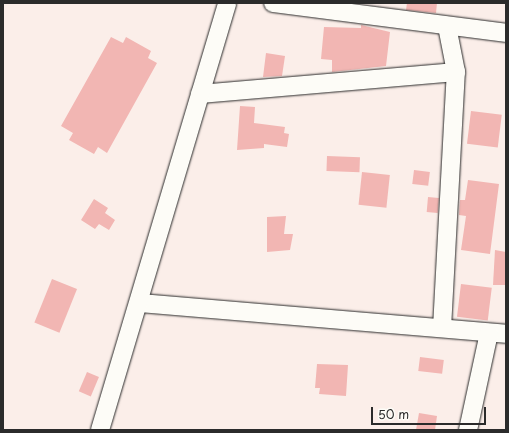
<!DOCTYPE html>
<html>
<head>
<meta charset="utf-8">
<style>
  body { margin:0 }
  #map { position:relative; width:509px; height:433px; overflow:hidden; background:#fbeee9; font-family:"Playpen Sans",sans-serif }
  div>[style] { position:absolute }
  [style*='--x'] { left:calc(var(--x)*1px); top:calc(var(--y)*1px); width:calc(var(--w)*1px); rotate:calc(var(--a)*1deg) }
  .building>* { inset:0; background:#f2b6b3; transform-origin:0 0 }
  .roads { filter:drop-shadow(0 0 1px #2b2b2b) drop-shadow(0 0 1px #2b2b2b) }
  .street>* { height:18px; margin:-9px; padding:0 9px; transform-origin:9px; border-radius:9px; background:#fdfcf7 }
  span { translate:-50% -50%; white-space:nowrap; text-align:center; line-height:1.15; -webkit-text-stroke:3px #fdfcf7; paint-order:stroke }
  .frame { position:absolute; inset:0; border:4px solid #2b2b2b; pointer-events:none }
  .scale { position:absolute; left:371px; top:407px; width:115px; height:18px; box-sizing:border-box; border:2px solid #2b2b2b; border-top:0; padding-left:5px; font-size:12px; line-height:14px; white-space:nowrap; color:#2b2b2b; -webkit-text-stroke:3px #fdfcf7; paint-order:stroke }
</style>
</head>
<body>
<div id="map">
  <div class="building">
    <div style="clip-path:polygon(407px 3px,437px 3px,436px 13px,406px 10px)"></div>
    <div style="clip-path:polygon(361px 25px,390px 32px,386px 66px,332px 72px,332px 60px,321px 59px,324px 27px,361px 28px)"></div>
    <div style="clip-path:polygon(111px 37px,123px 43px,126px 37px,151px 51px,148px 58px,157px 63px,107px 153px,98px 147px,94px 154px,69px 140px,73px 133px,61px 126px)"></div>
    <div style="clip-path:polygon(266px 53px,285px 56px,282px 76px,263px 77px)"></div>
    <div style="clip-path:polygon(240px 106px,255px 107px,254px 123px,285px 127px,284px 133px,289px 134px,287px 147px,264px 144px,264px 148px,237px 150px)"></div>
    <div style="left:471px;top:111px;width:31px;height:33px;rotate:7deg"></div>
    <div style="left:327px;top:156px;width:33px;height:15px;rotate:2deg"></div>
    <div style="left:414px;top:170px;width:16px;height:14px;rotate:7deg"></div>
    <div style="left:362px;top:172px;width:28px;height:33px;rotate:6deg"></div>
    <div style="clip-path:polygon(468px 180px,499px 184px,490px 254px,461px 250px,466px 216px,459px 215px,460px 200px,465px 200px)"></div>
    <div style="left:428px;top:197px;width:11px;height:15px;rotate:5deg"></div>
    <div style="clip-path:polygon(94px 199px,108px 208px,105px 213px,115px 220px,109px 230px,99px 224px,95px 229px,81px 220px)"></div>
    <div style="clip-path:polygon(286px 216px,284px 234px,293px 234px,290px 250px,267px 252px,267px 217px)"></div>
    <div style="clip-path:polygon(495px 250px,506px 252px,506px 285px,493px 285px)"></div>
    <div style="left:52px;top:279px;width:27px;height:47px;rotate:22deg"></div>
    <div style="left:461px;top:284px;width:31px;height:33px;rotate:7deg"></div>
    <div style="left:420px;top:357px;width:24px;height:14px;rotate:7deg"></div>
    <div style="clip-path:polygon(317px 364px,348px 365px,346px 396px,319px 394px,320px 388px,315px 388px)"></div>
    <div style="left:87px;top:372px;width:13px;height:21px;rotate:23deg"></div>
    <div style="clip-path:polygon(419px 413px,437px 416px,435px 430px,416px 430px)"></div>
  </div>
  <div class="roads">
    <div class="street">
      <div style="--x:273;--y:3;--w:235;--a:7.3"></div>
      <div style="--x:200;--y:94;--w:257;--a:-4.9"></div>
      <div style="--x:140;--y:303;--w:367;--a:4.8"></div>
      <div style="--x:442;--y:328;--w:256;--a:-86.9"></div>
      <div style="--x:456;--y:72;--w:47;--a:-101.1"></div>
      <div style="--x:100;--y:430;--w:445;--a:-73.4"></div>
      <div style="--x:468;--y:430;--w:99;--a:-77.8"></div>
    </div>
  </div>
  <div class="frame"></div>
  <div class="scale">50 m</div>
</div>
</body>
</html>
